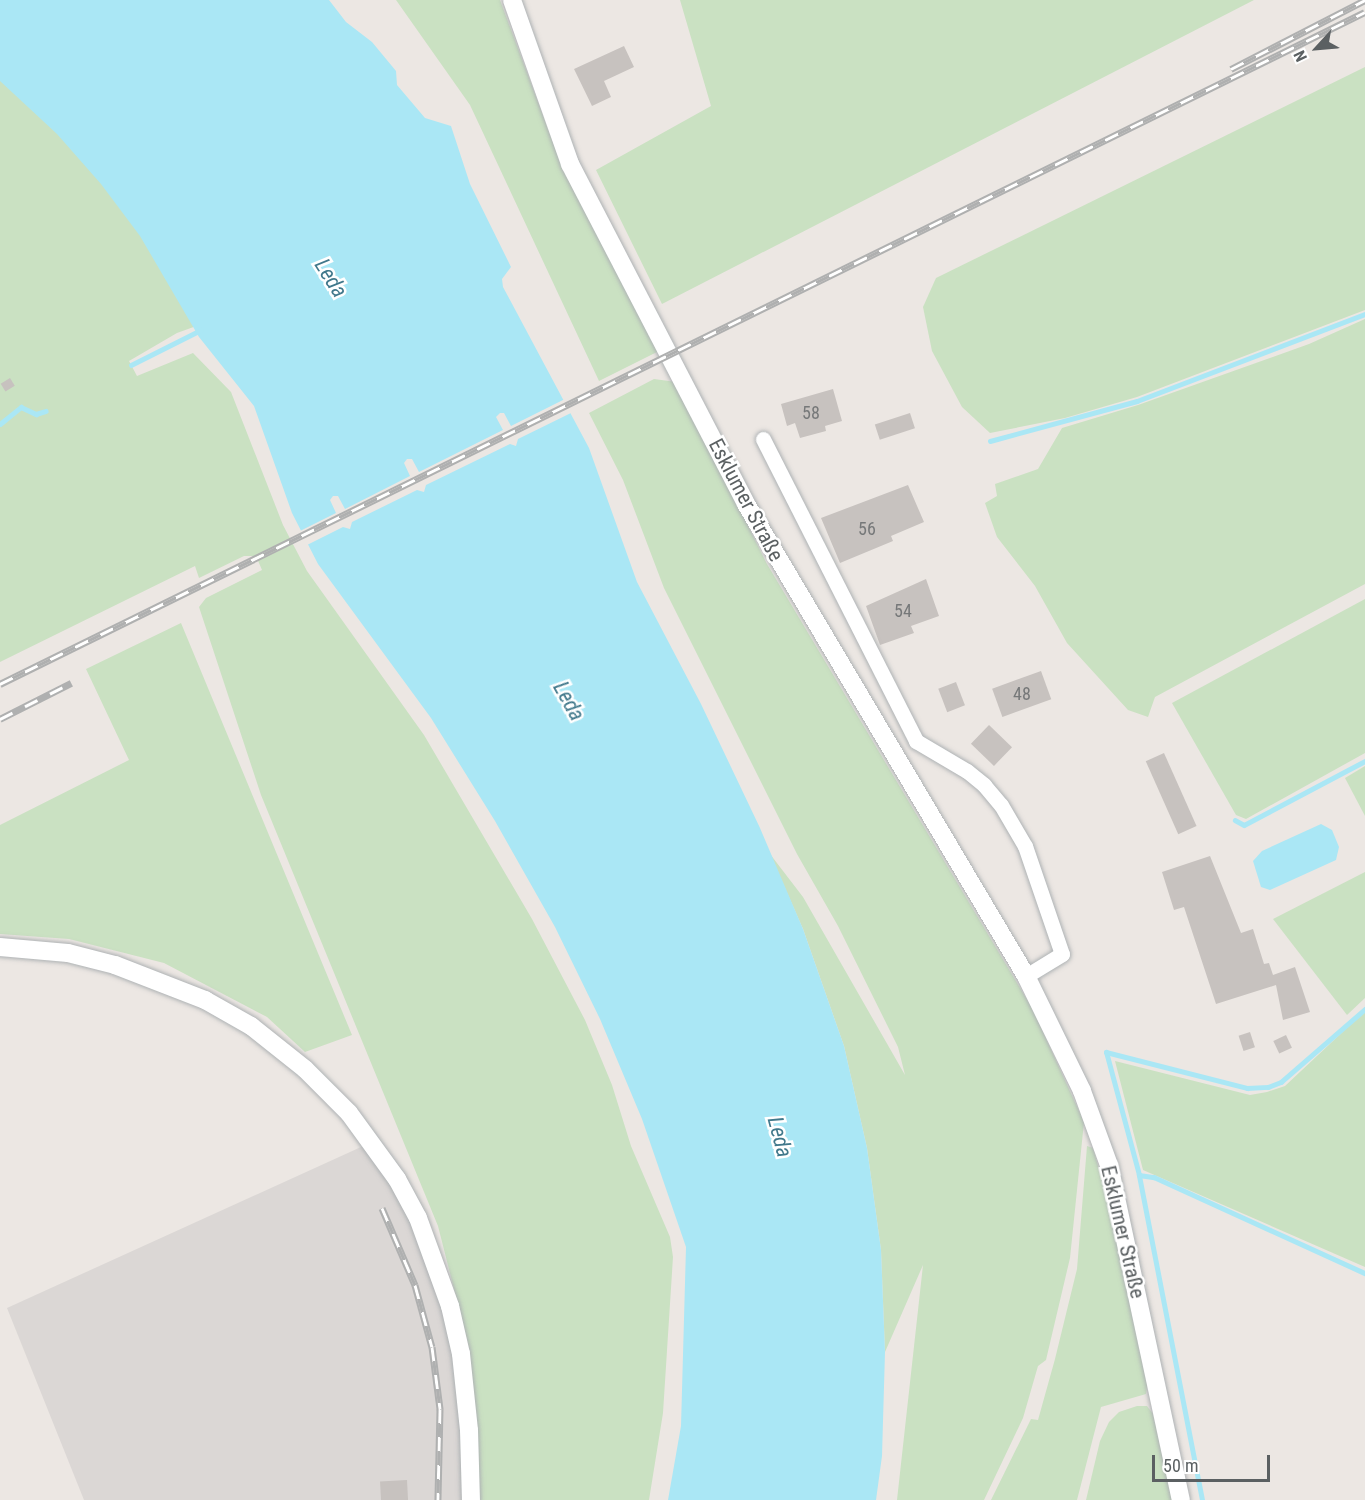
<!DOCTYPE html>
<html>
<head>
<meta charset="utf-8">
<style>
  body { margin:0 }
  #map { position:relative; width:1365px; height:1500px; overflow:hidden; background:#ece7e3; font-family:"Roboto Condensed",sans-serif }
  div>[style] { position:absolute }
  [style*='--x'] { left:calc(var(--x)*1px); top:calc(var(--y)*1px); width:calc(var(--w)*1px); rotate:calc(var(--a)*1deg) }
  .industrial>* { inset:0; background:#dbd7d5 }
  .green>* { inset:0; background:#cae1c2 }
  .water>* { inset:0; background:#aae7f5 }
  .pier>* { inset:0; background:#ece7e3 }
  .stream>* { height:4.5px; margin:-2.25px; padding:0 2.25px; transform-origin:2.25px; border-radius:2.25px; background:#aae7f5 }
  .building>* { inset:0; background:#c7c2bf; transform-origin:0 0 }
  .roads { filter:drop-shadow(0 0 2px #aeb2b4) drop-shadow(0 0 2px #aeb2b4) }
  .minor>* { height:15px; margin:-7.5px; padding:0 7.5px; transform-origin:7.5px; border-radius:7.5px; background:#fff }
  .tertiary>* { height:18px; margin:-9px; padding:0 9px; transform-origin:9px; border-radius:9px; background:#fff }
  .rail>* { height:7px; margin-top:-3.5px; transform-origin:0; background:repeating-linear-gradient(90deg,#fff 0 14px,#afb0b0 0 28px); box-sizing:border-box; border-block:2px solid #afb0b0 }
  span { translate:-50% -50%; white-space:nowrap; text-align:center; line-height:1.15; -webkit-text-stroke:5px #fff; paint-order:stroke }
  .number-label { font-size:18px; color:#767879 }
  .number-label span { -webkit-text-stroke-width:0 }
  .street-label { font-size:21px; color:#5b6062 }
  .water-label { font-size:22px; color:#40788b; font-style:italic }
  .north { position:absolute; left:1287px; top:18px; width:60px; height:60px; -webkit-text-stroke:4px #fff; paint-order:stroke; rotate:244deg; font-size:16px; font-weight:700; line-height:24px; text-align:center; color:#5b6062 }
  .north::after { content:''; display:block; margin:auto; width:21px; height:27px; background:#5b6062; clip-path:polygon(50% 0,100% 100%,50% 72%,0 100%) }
  .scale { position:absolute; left:1152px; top:1455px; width:118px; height:27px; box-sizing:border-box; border:3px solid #5b6062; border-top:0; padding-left:8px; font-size:18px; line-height:21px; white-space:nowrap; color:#5b6062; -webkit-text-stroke:4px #fff; paint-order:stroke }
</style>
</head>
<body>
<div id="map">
  <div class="industrial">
    <div style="clip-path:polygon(372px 1142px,397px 1179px,450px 1306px,471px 1500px,84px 1500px,7px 1308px)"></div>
  </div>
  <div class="green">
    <div style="clip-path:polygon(396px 0,500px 0,552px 140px,659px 351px,599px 381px,470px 105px)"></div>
    <div style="clip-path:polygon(680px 0,1254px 0,662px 304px,596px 170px,711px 106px)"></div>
    <div style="clip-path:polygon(0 49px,213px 320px,177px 333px,129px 361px,137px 376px,193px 353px,231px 392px,283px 525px,307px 571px,424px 735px,532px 919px,585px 1020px,612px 1085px,631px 1146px,670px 1237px,673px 1257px,663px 1413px,649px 1500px,471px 1500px,470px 1352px,438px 1226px,261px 795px,199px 607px,206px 598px,262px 570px,256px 556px,244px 556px,199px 578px,195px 566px,0 662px)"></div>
    <div style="clip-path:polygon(1365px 67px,1365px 310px,1137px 397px,1065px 418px,990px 433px,962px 407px,932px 351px,923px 307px,936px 278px)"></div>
    <div style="clip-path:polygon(1365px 319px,1365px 584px,1155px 697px,1148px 717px,1128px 710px,1067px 643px,1035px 586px,997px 537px,985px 503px,997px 496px,995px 484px,1038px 469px,1062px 428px,1138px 405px,1309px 344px)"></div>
    <div style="clip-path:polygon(654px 379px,676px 382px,767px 564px,1032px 1008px,1084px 1122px,1070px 1258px,1046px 1360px,1038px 1366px,1023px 1418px,984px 1500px,897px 1500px,923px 1265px,885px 1352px,881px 1250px,867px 1148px,844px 1046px,803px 929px,770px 854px,803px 897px,905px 1075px,898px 1047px,838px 926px,797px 854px,664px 588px,623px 480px,589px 413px)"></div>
    <div style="clip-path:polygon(1365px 599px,1365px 753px,1246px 819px,1236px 815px,1172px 703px)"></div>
    <div style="clip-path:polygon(181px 623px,352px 1035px,305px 1052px,267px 1017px,164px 963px,69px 939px,0 934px,0 825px,129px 760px,86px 669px)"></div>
    <div style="clip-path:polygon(1365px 766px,1365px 816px,1345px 778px)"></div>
    <div style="clip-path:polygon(1365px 872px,1365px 998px,1347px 1015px,1273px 919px)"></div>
    <div style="clip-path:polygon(1365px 1011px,1365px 1267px,1143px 1170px,1115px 1061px,1250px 1095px,1267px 1092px,1285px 1086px)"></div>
    <div style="clip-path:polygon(1087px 1146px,1093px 1148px,1119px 1241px,1148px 1380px,1146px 1394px,1101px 1407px,1077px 1500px,991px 1500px,1031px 1419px,1038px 1420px,1055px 1359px,1077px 1269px)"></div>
    <div style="clip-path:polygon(1137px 1406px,1147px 1406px,1153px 1414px,1173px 1500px,1086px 1500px,1100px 1441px,1109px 1422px,1119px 1412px)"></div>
  </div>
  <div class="water">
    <div style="clip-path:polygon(0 0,329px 0,346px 22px,372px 42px,396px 71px,397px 85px,425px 118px,451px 126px,470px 184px,511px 267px,502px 279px,503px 287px,589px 448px,637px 582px,701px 704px,760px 828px,803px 929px,844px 1046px,867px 1148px,881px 1250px,885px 1352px,882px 1456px,876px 1500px,668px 1500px,681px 1426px,686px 1247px,642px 1119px,600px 1019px,555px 927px,495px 821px,431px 718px,318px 564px,292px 513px,254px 406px,199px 337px,140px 236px,101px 184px,57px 134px,0 81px)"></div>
    <div style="clip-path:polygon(1321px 824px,1332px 830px,1339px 847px,1336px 860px,1270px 890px,1261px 887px,1253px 861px,1262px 851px)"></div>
  </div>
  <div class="pier">
    <div style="clip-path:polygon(567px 398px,573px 412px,518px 439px,516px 446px,510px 444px,426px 485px,424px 492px,417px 490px,352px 522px,350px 529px,343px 527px,305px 546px,298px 532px,336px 513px,330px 500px,333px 496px,338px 496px,345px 509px,410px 476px,404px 463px,407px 459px,412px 459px,419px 472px,503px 430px,496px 417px,500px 413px,504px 413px,511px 426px)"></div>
  </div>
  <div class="stream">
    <div style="--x:131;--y:365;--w:78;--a:-26.6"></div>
    <div style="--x:0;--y:424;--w:27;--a:-39"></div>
    <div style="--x:21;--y:407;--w:17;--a:25"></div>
    <div style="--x:36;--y:414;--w:10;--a:-17"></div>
    <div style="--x:990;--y:441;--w:152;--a:-15.2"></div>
    <div style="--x:1137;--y:401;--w:244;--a:-20.9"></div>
    <div style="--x:1235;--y:820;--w:10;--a:29"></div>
    <div style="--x:1244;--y:825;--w:137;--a:-27.9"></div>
    <div style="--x:1139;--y:1175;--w:15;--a:8"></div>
    <div style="--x:1154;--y:1177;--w:232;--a:24.5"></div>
    <div style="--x:1202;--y:1500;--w:331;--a:-101"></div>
    <div style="--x:1139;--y:1175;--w:127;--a:-105"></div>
    <div style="--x:1106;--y:1052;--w:146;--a:14.3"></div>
    <div style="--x:1247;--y:1088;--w:21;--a:-3"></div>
    <div style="--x:1268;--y:1087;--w:14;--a:-21"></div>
    <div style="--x:1281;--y:1082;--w:111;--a:-41"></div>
  </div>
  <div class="building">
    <div style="clip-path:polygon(624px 46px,634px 67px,604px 81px,611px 97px,592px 106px,574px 69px)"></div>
    <div style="left:10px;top:378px;width:9px;height:11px;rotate:58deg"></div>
    <div style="clip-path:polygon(833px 389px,842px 421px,825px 426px,826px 431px,800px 438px,795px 423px,787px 426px,781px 404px)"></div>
    <div style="left:910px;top:413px;width:16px;height:37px;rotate:72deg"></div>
    <div style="clip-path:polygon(908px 485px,924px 522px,891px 536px,893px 541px,840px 563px,821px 518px)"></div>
    <div style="clip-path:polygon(926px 579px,939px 616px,911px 626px,914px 633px,880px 645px,866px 606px)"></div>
    <div style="left:1041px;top:671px;width:30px;height:52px;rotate:70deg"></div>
    <div style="left:956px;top:682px;width:25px;height:19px;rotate:69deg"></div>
    <div style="left:989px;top:725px;width:32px;height:26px;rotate:44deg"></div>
    <div style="left:1164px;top:753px;width:80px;height:20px;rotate:66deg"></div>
    <div style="clip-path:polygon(1210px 856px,1241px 933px,1253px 929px,1264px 964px,1269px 963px,1273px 975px,1295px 967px,1310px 1012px,1283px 1020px,1276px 985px,1216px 1004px,1184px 907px,1174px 910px,1162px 872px)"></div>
    <div style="left:1250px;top:1032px;width:16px;height:12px;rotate:72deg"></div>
    <div style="left:1286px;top:1035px;width:14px;height:14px;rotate:65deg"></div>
    <div style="left:407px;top:1480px;width:20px;height:27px;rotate:87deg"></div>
  </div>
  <div class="roads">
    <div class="minor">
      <div style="--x:763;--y:439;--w:339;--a:63.1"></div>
      <div style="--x:916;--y:741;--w:59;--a:30.5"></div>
      <div style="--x:967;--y:771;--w:22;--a:39"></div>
      <div style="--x:984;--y:785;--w:26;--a:50"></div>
      <div style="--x:1001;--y:805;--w:48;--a:59.7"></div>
      <div style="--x:1025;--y:846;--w:114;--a:71.1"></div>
      <div style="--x:1062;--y:954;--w:42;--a:148.6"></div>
    </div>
    <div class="tertiary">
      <div style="--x:512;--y:0;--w:174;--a:70.5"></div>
      <div style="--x:570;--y:164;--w:383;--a:62.6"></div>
      <div style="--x:746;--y:504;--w:549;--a:59.32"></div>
      <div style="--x:1026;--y:976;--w:128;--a:64"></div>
      <div style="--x:1082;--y:1091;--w:79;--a:70"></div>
      <div style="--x:1109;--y:1165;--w:343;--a:77.9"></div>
      <div style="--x:0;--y:947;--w:68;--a:5"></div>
      <div style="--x:68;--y:953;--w:49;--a:14.3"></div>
      <div style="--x:115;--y:965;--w:97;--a:21.3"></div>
      <div style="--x:205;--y:1000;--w:53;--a:29.5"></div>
      <div style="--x:251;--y:1026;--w:69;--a:38.5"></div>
      <div style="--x:305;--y:1069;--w:62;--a:45"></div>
      <div style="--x:349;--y:1113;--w:82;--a:54"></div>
      <div style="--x:397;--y:1179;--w:44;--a:61.7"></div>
      <div style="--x:418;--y:1218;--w:94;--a:70"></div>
      <div style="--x:450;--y:1306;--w:49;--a:77.1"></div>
      <div style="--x:461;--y:1354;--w:76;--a:84"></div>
      <div style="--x:469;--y:1430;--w:70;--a:88.4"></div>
    </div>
  </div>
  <div class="rail">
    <div style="--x:1231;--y:69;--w:151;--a:-27.2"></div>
    <div style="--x:0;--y:684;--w:1521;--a:-26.21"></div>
    <div style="--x:0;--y:719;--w:80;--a:-26.9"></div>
    <div style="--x:382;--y:1208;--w:84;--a:66.8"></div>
    <div style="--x:415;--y:1285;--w:64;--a:74.7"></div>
    <div style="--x:432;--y:1347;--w:63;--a:82.6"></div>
    <div style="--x:440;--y:1409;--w:91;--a:91.3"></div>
  </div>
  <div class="number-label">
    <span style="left:811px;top:413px">58</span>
    <span style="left:867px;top:529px">56</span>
    <span style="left:903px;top:611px">54</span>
    <span style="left:1022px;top:694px">48</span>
  </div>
  <div class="street-label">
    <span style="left:746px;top:500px;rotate:62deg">Esklumer Straße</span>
    <span style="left:1123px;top:1232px;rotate:77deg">Esklumer Straße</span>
  </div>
  <div class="water-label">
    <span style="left:331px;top:278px;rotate:58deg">Leda</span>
    <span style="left:569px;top:701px;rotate:61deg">Leda</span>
    <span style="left:780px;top:1137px;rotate:75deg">Leda</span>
  </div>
  <div class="north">N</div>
  <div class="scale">50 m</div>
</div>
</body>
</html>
